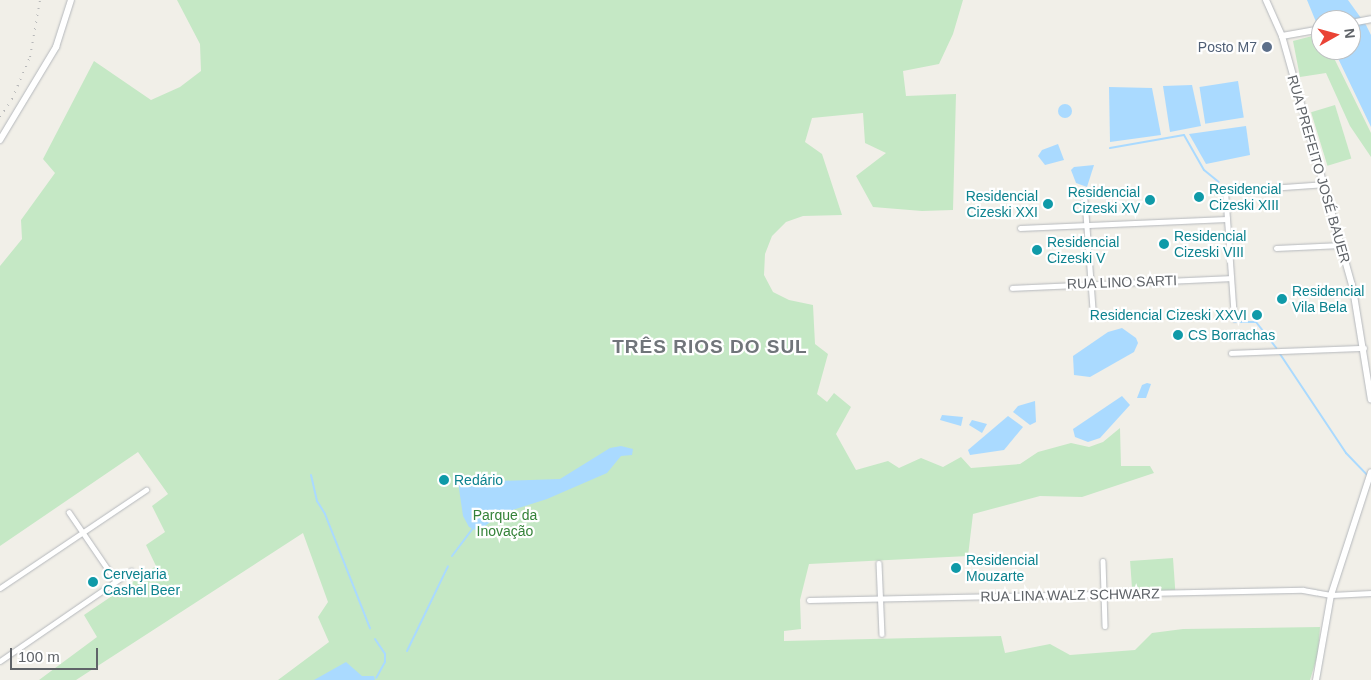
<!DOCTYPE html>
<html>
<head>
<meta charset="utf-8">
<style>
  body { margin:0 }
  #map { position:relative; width:1371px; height:680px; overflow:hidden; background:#f1efe8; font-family:Helvetica,sans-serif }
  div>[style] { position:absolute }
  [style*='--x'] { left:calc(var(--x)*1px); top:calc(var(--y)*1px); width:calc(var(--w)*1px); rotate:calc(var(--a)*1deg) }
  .green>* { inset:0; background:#c5e8c5; transform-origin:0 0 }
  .water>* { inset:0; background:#aadaff; transform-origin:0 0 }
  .round { border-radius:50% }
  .stream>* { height:2px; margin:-1px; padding:0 1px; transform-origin:1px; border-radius:1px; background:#aadaff }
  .roads { filter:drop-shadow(0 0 1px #b5b8bc) drop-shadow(0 0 1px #b5b8bc) }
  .street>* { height:4.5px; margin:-2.25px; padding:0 2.25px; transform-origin:2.25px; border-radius:2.25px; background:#fff }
  .secondary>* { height:6px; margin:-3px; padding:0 3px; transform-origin:3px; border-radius:3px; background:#fff }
  .rail>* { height:2px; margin-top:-1px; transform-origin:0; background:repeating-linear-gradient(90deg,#b6b7b8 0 1px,transparent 0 7px) }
  .dots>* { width:14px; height:14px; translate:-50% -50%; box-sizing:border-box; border:2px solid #fff; border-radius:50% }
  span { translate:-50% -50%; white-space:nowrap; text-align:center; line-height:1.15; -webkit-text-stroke:4.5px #fff; paint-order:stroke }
  .service-label { font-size:14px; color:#4e5e75 }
  .right { translate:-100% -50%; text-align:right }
  .street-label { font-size:14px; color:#5f6368 }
  .culture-label { font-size:14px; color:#0d838f }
  .left { translate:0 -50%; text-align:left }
  .park-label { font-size:14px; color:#348238 }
  .district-label { font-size:19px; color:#70757a; font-weight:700; letter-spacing:1px }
  .north { position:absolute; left:1311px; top:10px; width:50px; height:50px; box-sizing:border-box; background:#fff; border:1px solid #bfc1c3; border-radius:50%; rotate:83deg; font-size:14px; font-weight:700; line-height:20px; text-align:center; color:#5f6368 }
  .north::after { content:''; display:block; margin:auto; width:18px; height:22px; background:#ea4335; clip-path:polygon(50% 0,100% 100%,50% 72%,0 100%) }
  .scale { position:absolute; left:10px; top:648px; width:88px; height:22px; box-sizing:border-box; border:2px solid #5f6368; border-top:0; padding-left:6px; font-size:15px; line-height:18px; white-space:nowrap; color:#5f6368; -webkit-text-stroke:4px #fff; paint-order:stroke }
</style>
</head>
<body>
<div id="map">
  <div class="green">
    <div style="clip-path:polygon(177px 0,963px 0,953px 34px,939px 64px,903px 71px,906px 96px,956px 94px,953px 210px,922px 211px,873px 207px,856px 176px,886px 153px,865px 143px,863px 113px,812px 118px,805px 142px,822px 154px,842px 215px,803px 216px,786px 222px,772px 236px,765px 254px,764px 275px,773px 292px,789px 300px,813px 305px,815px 344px,828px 354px,817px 394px,827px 402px,834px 393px,851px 407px,836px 434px,856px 470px,888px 461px,899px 468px,921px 458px,943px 467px,961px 457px,971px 468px,1020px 464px,1038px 452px,1071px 443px,1089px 447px,1103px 442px,1120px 428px,1121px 466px,1150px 466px,1154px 473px,1082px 497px,1040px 496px,973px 514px,968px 556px,809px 564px,800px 600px,801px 629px,784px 631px,784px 641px,1001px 636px,1005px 653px,1050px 644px,1070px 655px,1135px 650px,1152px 633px,1183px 629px,1320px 627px,1318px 654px,1310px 680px,278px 680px,329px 642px,318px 617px,328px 602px,303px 533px,76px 680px,39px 680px,97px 637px,84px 615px,156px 566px,146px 545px,165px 532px,152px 506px,168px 494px,138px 452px,0 546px,0 266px,22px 239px,21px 220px,55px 173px,43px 159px,94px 61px,151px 100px,180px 87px,201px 71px,200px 44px)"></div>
    <div style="clip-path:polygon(1320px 34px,1321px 50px,1330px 50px,1371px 133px,1371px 157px,1350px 126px,1326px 73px,1300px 77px,1293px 41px)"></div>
    <div style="left:1335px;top:105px;width:56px;height:25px;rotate:73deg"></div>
    <div style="left:1173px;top:558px;width:32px;height:43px;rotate:86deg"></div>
  </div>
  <div class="water">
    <div style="clip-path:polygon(1307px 0,1348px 0,1366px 25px,1371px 35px,1371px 127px,1334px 50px,1351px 50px,1351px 20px,1321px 20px,1321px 34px)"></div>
    <div style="left:1238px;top:81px;width:37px;height:39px;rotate:81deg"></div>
    <div style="clip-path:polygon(1192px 85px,1201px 126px,1170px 132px,1163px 86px)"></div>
    <div style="clip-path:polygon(1109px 87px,1152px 88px,1161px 135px,1110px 142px)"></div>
    <div class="round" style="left:1058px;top:104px;width:14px;height:14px"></div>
    <div style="clip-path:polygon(1246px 126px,1250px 155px,1206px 164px,1189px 134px)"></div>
    <div style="clip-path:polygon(1058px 144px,1064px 160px,1045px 165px,1038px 156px,1042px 150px)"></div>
    <div style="clip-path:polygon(1094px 165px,1087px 187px,1076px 183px,1071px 170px,1074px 167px)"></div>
    <div style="clip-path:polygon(1122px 328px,1136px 338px,1138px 343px,1134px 352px,1090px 377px,1074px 375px,1073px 356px,1108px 332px)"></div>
    <div style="clip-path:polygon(1147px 383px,1151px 384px,1146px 398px,1137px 398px,1142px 385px)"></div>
    <div style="clip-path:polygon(1122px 396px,1130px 405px,1100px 438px,1088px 442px,1075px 437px,1073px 429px)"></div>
    <div style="clip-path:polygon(1035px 401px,1036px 422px,1030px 425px,1013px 412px,1018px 406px)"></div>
    <div style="clip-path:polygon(942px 415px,963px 417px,961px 426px,940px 420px)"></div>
    <div style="clip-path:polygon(1008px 416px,1023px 427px,1004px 450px,970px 455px,968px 450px)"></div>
    <div style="clip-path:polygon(972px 420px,987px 424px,982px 433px,969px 425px)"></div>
    <div style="clip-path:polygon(621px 446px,633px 449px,632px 455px,621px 456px,607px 473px,547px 499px,503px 513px,478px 531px,469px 527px,463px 516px,458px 482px,466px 477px,482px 476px,498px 481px,560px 479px,610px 448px)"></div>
    <div style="clip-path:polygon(346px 662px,362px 676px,374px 676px,375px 680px,314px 680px)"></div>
  </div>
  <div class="stream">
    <div style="--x:1110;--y:148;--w:75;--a:-10"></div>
    <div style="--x:1184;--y:135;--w:40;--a:60.3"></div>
    <div style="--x:1204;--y:170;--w:19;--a:39"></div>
    <div style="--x:1234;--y:322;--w:22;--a:0"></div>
    <div style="--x:1256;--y:322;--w:33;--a:52"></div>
    <div style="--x:1280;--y:354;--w:119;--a:56.3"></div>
    <div style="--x:1346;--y:453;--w:30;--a:46"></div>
    <div style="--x:311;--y:475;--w:27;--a:77"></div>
    <div style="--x:317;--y:501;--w:15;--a:58"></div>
    <div style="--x:325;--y:514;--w:123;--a:68.5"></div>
    <div style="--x:452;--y:556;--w:34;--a:-53"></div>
    <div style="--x:375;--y:639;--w:18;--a:56"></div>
    <div style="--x:385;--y:654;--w:8;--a:90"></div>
    <div style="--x:385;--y:662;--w:18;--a:119"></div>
    <div style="--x:407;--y:651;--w:94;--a:-64.2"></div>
  </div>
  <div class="roads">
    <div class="street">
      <div style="--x:1085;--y:200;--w:109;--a:85.8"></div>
      <div style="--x:1020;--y:228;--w:207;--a:-2.5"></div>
      <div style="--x:1276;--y:248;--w:65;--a:-2.6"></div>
      <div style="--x:1012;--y:288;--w:219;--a:-2.6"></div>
      <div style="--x:1234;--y:319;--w:128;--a:-94"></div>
      <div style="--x:1225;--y:191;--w:99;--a:-4"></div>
      <div style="--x:1231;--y:353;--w:133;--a:-2.2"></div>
      <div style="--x:69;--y:512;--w:83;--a:55.7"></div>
      <div style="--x:1103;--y:561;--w:65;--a:88.2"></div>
      <div style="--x:879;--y:563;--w:71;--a:87.6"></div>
      <div style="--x:0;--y:588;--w:176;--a:-33.9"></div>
      <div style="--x:809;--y:600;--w:494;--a:-1.2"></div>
      <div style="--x:1303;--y:590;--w:28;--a:10"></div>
      <div style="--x:1331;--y:595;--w:40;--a:-2.9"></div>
      <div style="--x:0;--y:661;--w:159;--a:-34.5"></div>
    </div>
    <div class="secondary">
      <div style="--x:1266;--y:0;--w:39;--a:66"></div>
      <div style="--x:1282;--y:36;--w:263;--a:74.3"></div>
      <div style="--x:1353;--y:289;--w:112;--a:80.8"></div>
      <div style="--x:1351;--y:23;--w:20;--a:-11"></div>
      <div style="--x:1282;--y:36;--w:40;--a:-10"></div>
      <div style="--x:0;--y:140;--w:109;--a:-58.9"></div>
      <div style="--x:56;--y:47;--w:49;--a:-72.3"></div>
      <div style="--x:1316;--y:680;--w:86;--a:-80"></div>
      <div style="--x:1331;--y:595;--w:129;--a:-72"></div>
    </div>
  </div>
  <div class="rail">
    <div style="--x:0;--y:117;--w:22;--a:-56"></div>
    <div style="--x:12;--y:99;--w:46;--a:-66.8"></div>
    <div style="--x:30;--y:57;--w:58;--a:-80"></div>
  </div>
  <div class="dots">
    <div style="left:1267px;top:47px;background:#5c6f8a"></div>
    <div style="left:1199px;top:197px;background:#0f9aa8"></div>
    <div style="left:1150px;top:200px;background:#0f9aa8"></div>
    <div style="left:1048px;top:204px;background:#0f9aa8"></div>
    <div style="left:1164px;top:244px;background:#0f9aa8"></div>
    <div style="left:1037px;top:250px;background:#0f9aa8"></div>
    <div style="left:1282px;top:299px;background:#0f9aa8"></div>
    <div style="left:1257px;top:315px;background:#0f9aa8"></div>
    <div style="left:1178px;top:335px;background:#0f9aa8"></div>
    <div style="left:444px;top:480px;background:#0f9aa8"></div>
    <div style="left:956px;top:568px;background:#0f9aa8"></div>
    <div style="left:93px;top:582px;background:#0f9aa8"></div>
  </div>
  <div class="service-label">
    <span class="right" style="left:1257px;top:47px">Posto M7</span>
  </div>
  <div class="street-label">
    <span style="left:1319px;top:169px;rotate:74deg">RUA PREFEITO JOSÉ BAUER</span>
    <span style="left:1122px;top:282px;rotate:-2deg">RUA LINO SARTI</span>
    <span style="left:1070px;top:595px;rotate:-1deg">RUA LINA WALZ SCHWARZ</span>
  </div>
  <div class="culture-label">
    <span class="left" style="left:1209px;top:197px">Residencial<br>Cizeski XIII</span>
    <span class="right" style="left:1140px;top:200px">Residencial<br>Cizeski XV</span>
    <span class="right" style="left:1038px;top:204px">Residencial<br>Cizeski XXI</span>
    <span class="left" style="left:1174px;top:244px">Residencial<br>Cizeski VIII</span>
    <span class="left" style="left:1047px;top:250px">Residencial<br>Cizeski V</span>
    <span class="left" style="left:1292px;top:299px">Residencial<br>Vila Bela</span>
    <span class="right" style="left:1247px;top:315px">Residencial Cizeski XXVI</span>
    <span class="left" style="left:1188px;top:335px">CS Borrachas</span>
    <span class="left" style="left:454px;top:480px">Redário</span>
    <span class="left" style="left:966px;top:568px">Residencial<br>Mouzarte</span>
    <span class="left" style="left:103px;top:582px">Cervejaria<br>Cashel Beer</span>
  </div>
  <div class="park-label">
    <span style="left:505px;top:523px">Parque da<br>Inovação</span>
  </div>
  <div class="district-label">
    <span style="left:710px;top:347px">TRÊS RIOS DO SUL</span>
  </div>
  <div class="north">N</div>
  <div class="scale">100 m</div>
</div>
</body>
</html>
